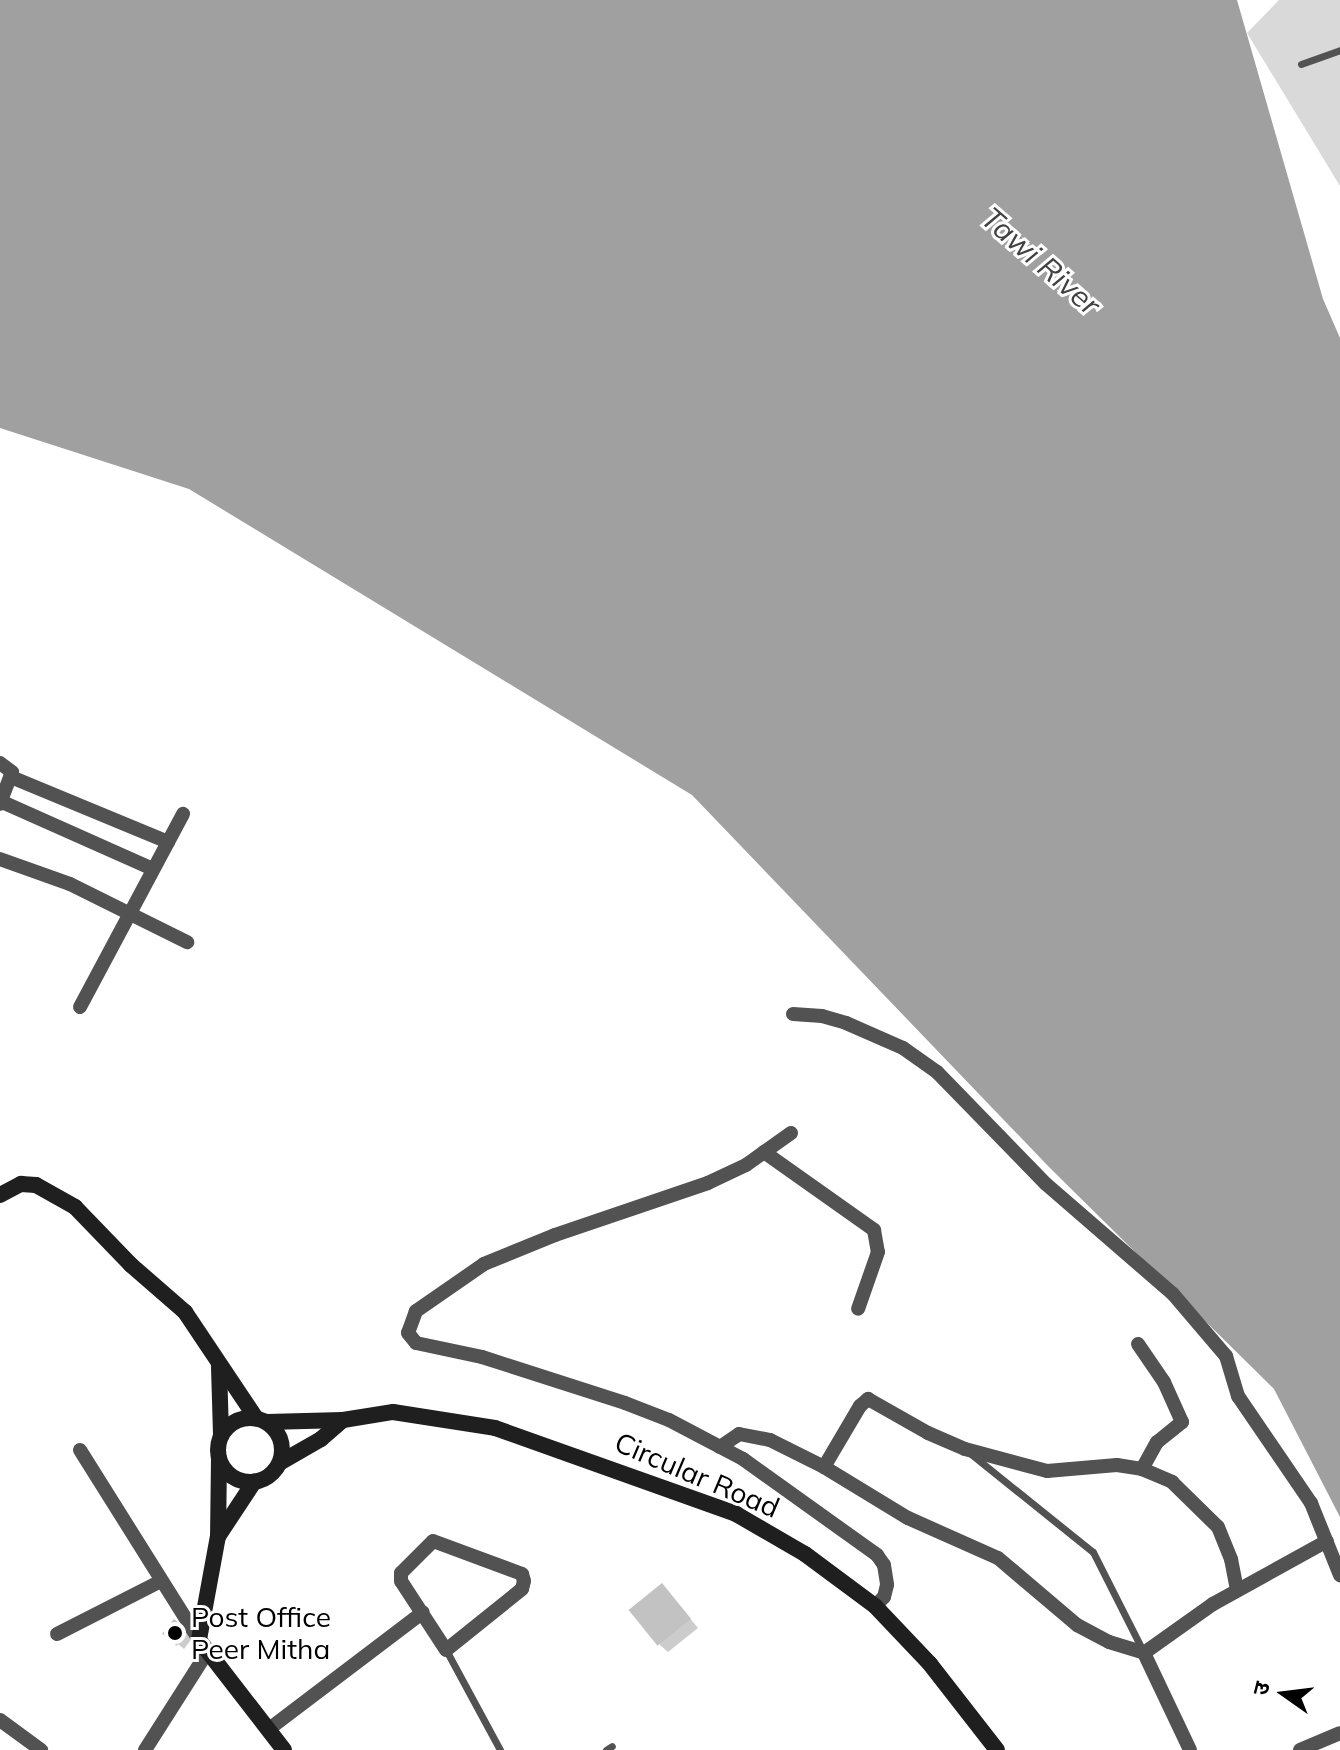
<!DOCTYPE html>
<html>
<head>
<meta charset="utf-8">
<style>
  body { margin:0 }
  #map { position:relative; width:1340px; height:1750px; overflow:hidden; background:#fff; font-family:Mulish,"Noto Sans Devanagari",sans-serif }
  div>[style] { position:absolute }
  [style*='--x'] { left:calc(var(--x)*1px); top:calc(var(--y)*1px); width:calc(var(--w)*1px); rotate:calc(var(--a)*1deg) }
  .green>* { inset:0; background:#d9d9d9 }
  .water>* { inset:0; background:#a0a0a0 }
  .shadow>* { inset:0; background:#0003 }
  .building>* { inset:0; background:#c2c2c2; transform-origin:0 0 }
  .lane>* { height:7px; margin:-3.5px; padding:0 3.5px; transform-origin:3.5px; border-radius:3.5px; background:#525252 }
  .street>* { height:14px; margin:-7px; padding:0 7px; transform-origin:7px; border-radius:7px; background:#525252 }
  .secondary>* { height:16px; margin:-8px; padding:0 8px; transform-origin:8px; border-radius:8px; background:#1f1f1f }
  .secondary>.ring { margin:-8px; padding:0; box-sizing:content-box; background:none; border:16px solid #1f1f1f; border-radius:50% }
  .dots>* { width:22px; height:22px; translate:-50% -50%; box-sizing:border-box; border:4px solid #fff; border-radius:50% }
  span { translate:-50% -50%; white-space:nowrap; text-align:center; line-height:1.15; -webkit-text-stroke:6px #fff; paint-order:stroke }
  .street-label { font-size:28px; color:#000 }
  .poi-label { font-size:28px; color:#000 }
  .left { translate:0 -50%; text-align:left }
  .water-label { font-size:30px; color:#414141; font-style:italic }
  .north { position:absolute; left:1244px; top:1654px; width:80px; height:80px; -webkit-text-stroke:6px #fff; paint-order:stroke; rotate:284deg; font-size:22px; font-weight:700; line-height:32px; text-align:center; color:#000 }
  .north::after { content:''; display:block; margin:auto; width:28px; height:36px; background:#000; clip-path:polygon(50% 0,100% 100%,50% 72%,0 100%) }
</style>
</head>
<body>
<div id="map">
  <div class="green">
    <div style="clip-path:polygon(1279px 0,1340px 0,1340px 186px,1247px 33px)"></div>
  </div>
  <div class="water">
    <div style="clip-path:polygon(0 0,1237px 0,1323px 299px,1340px 338px,1340px 1517px,1274px 1389px,1049px 1167px,692px 795px,189px 489px,0 428px)"></div>
  </div>
  <div class="shadow">
    <div style="clip-path:polygon(669px 1593px,698px 1628px,668px 1652px,660px 1645px)"></div>
    <div style="clip-path:polygon(175px 1622px,193px 1637px,184px 1649px,171px 1638px)"></div>
  </div>
  <div class="building">
    <div style="left:662px;top:1583px;width:46px;height:43px;rotate:51deg"></div>
    <div style="left:174px;top:1619px;width:19px;height:19px;rotate:39deg"></div>
  </div>
  <div class="lane">
    <div style="--x:1301;--y:64;--w:41;--a:-19.7"></div>
    <div style="--x:971;--y:1454;--w:156;--a:38.8"></div>
    <div style="--x:1093;--y:1552;--w:111;--a:63.2"></div>
    <div style="--x:446;--y:1650;--w:114;--a:61.6"></div>
    <div style="--x:606;--y:1750;--w:7;--a:-34"></div>
  </div>
  <div class="street">
    <div style="--x:0;--y:763;--w:15;--a:37"></div>
    <div style="--x:12;--y:772;--w:34;--a:111"></div>
    <div style="--x:11;--y:777;--w:170;--a:22.5"></div>
    <div style="--x:0;--y:801;--w:167;--a:24"></div>
    <div style="--x:0;--y:859;--w:74;--a:19.7"></div>
    <div style="--x:70;--y:884;--w:131;--a:26.4"></div>
    <div style="--x:80;--y:1007;--w:219;--a:-61.9"></div>
    <div style="--x:793;--y:1014;--w:29;--a:4"></div>
    <div style="--x:822;--y:1016;--w:25;--a:16"></div>
    <div style="--x:846;--y:1023;--w:62;--a:23.7"></div>
    <div style="--x:903;--y:1048;--w:42;--a:35.2"></div>
    <div style="--x:937;--y:1072;--w:156;--a:45.8"></div>
    <div style="--x:1046;--y:1184;--w:168;--a:40.9"></div>
    <div style="--x:1173;--y:1294;--w:82;--a:49.5"></div>
    <div style="--x:1226;--y:1356;--w:42;--a:73.3"></div>
    <div style="--x:1238;--y:1396;--w:130;--a:55.7"></div>
    <div style="--x:1311;--y:1503;--w:78;--a:68.1"></div>
    <div style="--x:791;--y:1133;--w:55;--a:144.6"></div>
    <div style="--x:746;--y:1165;--w:42;--a:154.7"></div>
    <div style="--x:708;--y:1183;--w:162;--a:161.2"></div>
    <div style="--x:555;--y:1235;--w:77;--a:157.8"></div>
    <div style="--x:484;--y:1264;--w:83;--a:145.3"></div>
    <div style="--x:416;--y:1311;--w:23;--a:110"></div>
    <div style="--x:408;--y:1333;--w:13;--a:51"></div>
    <div style="--x:416;--y:1343;--w:67;--a:12"></div>
    <div style="--x:482;--y:1357;--w:150;--a:17.8"></div>
    <div style="--x:625;--y:1403;--w:47;--a:21.1"></div>
    <div style="--x:669;--y:1420;--w:84;--a:27.8"></div>
    <div style="--x:743;--y:1459;--w:165;--a:35.6"></div>
    <div style="--x:877;--y:1555;--w:12;--a:55"></div>
    <div style="--x:884;--y:1565;--w:20;--a:81"></div>
    <div style="--x:887;--y:1585;--w:12;--a:104"></div>
    <div style="--x:884;--y:1597;--w:13;--a:135"></div>
    <div style="--x:764;--y:1152;--w:135;--a:35.3"></div>
    <div style="--x:874;--y:1230;--w:22;--a:80"></div>
    <div style="--x:878;--y:1252;--w:60;--a:109.3"></div>
    <div style="--x:1138;--y:1344;--w:46;--a:55.6"></div>
    <div style="--x:1164;--y:1382;--w:44;--a:65.8"></div>
    <div style="--x:1182;--y:1422;--w:32;--a:141"></div>
    <div style="--x:1157;--y:1442;--w:31;--a:119"></div>
    <div style="--x:720;--y:1447;--w:23;--a:-34"></div>
    <div style="--x:739;--y:1434;--w:32;--a:11"></div>
    <div style="--x:770;--y:1440;--w:60;--a:26.6"></div>
    <div style="--x:824;--y:1467;--w:98;--a:31.3"></div>
    <div style="--x:908;--y:1518;--w:98;--a:24"></div>
    <div style="--x:998;--y:1558;--w:104;--a:40.3"></div>
    <div style="--x:1077;--y:1625;--w:36;--a:28"></div>
    <div style="--x:1109;--y:1642;--w:37;--a:17"></div>
    <div style="--x:1144;--y:1653;--w:107;--a:64.6"></div>
    <div style="--x:80;--y:1450;--w:224;--a:57.9"></div>
    <div style="--x:824;--y:1467;--w:71;--a:-59.5"></div>
    <div style="--x:860;--y:1406;--w:11;--a:-41"></div>
    <div style="--x:868;--y:1399;--w:69;--a:29.5"></div>
    <div style="--x:928;--y:1433;--w:40;--a:23.4"></div>
    <div style="--x:965;--y:1449;--w:85;--a:15"></div>
    <div style="--x:1047;--y:1471;--w:70;--a:-4.9"></div>
    <div style="--x:1117;--y:1465;--w:25;--a:9"></div>
    <div style="--x:1142;--y:1469;--w:33;--a:23"></div>
    <div style="--x:1172;--y:1482;--w:64;--a:44.4"></div>
    <div style="--x:1218;--y:1527;--w:35;--a:68"></div>
    <div style="--x:1231;--y:1559;--w:32;--a:79"></div>
    <div style="--x:433;--y:1541;--w:95;--a:20.3"></div>
    <div style="--x:522;--y:1574;--w:7;--a:74"></div>
    <div style="--x:524;--y:1581;--w:8;--a:104"></div>
    <div style="--x:522;--y:1589;--w:97;--a:141.2"></div>
    <div style="--x:446;--y:1650;--w:82;--a:-123.1"></div>
    <div style="--x:401;--y:1581;--w:8;--a:-90"></div>
    <div style="--x:401;--y:1573;--w:45;--a:-45"></div>
    <div style="--x:57;--y:1634;--w:117;--a:-27"></div>
    <div style="--x:1144;--y:1653;--w:85;--a:-35.4"></div>
    <div style="--x:1213;--y:1604;--w:130;--a:-28.9"></div>
    <div style="--x:0;--y:1720;--w:51;--a:36.2"></div>
    <div style="--x:269;--y:1729;--w:193;--a:-37.2"></div>
    <div style="--x:145;--y:1750;--w:117;--a:-57.5"></div>
    <div style="--x:1300;--y:1750;--w:43;--a:-23"></div>
  </div>
  <div class="secondary">
    <div style="--x:0;--y:1195;--w:24;--a:-28"></div>
    <div style="--x:21;--y:1184;--w:15;--a:4"></div>
    <div style="--x:36;--y:1185;--w:45;--a:29.4"></div>
    <div style="--x:75;--y:1207;--w:81;--a:46"></div>
    <div style="--x:131;--y:1265;--w:72;--a:41"></div>
    <div style="--x:185;--y:1312;--w:128;--a:56.2"></div>
    <div style="--x:219;--y:1367;--w:69;--a:88.3"></div>
    <div class="ring" style="left:218px;top:1418px;width:48px;height:48px"></div>
    <div style="--x:267;--y:1422;--w:76;--a:-1.5"></div>
    <div style="--x:343;--y:1420;--w:51;--a:-9.1"></div>
    <div style="--x:393;--y:1412;--w:103;--a:8.9"></div>
    <div style="--x:495;--y:1428;--w:256;--a:19.6"></div>
    <div style="--x:736;--y:1514;--w:80;--a:30.1"></div>
    <div style="--x:805;--y:1554;--w:87;--a:36.6"></div>
    <div style="--x:875;--y:1606;--w:80;--a:46.5"></div>
    <div style="--x:930;--y:1664;--w:109;--a:52.1"></div>
    <div style="--x:219;--y:1458;--w:78;--a:90.7"></div>
    <div style="--x:218;--y:1536;--w:106;--a:100.4"></div>
    <div style="--x:199;--y:1640;--w:139;--a:52.3"></div>
    <div style="--x:281;--y:1462;--w:46;--a:-29.9"></div>
    <div style="--x:321;--y:1439;--w:29;--a:-41"></div>
    <div style="--x:219;--y:1535;--w:64;--a:-56.6"></div>
  </div>
  <div class="dots">
    <div style="left:175px;top:1633px;background:#000"></div>
  </div>
  <div class="street-label">
    <span style="left:697px;top:1475px;rotate:23deg">Circular Road</span>
  </div>
  <div class="poi-label">
    <span class="left" style="left:191px;top:1633px">Post Office<br>Peer Mitha</span>
  </div>
  <div class="water-label">
    <span style="left:1041px;top:261px;rotate:41deg">Tawi River</span>
  </div>
  <div class="north">उ</div>
</div>
</body>
</html>
